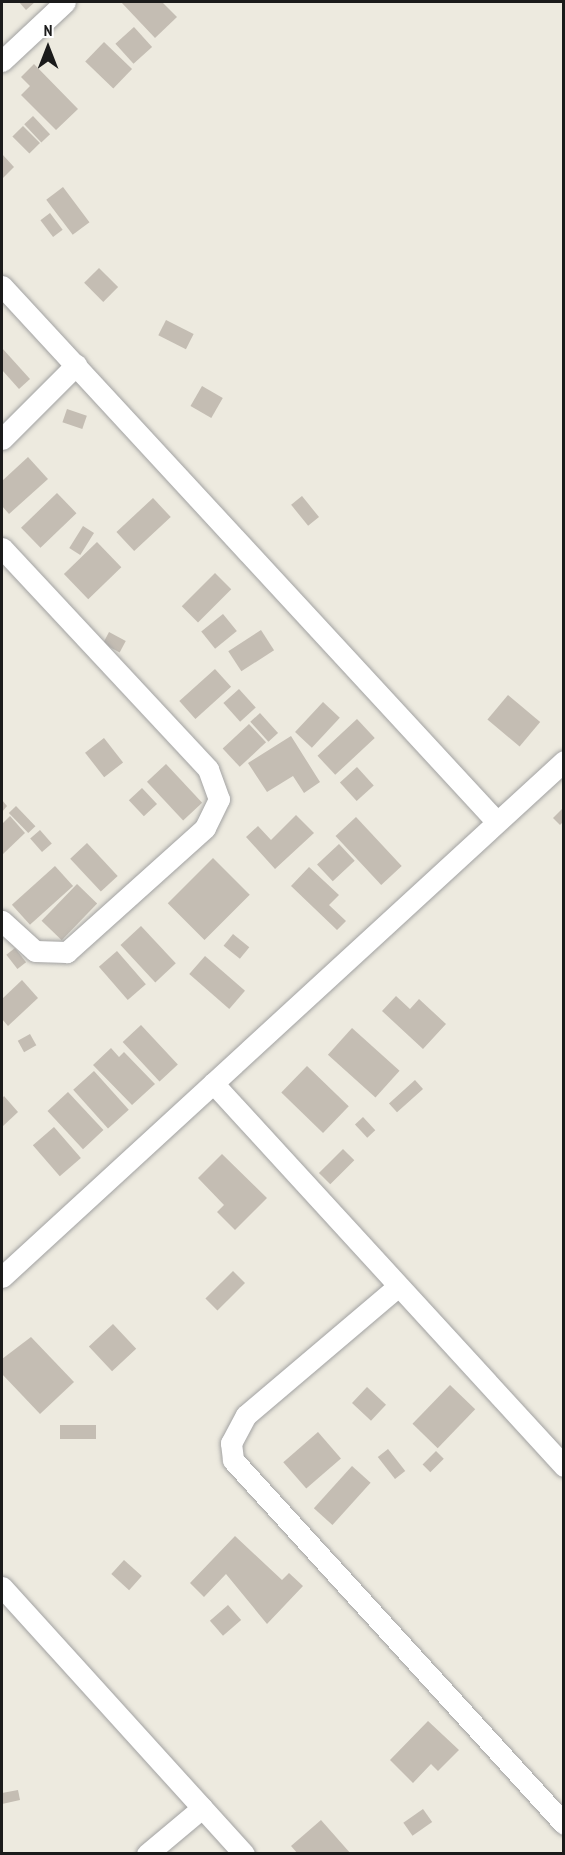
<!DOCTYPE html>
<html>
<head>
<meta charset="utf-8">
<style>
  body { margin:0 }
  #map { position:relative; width:565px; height:1855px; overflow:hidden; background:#edeadf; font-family:"PT Sans Narrow",sans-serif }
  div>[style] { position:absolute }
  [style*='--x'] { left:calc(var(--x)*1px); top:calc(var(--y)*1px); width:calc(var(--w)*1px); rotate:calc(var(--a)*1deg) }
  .building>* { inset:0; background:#c4bdb3; transform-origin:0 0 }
  .roads { filter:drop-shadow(0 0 2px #a2a2a2) drop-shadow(0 0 2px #a2a2a2) }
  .minor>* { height:21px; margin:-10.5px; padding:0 10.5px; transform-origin:10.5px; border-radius:10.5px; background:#fff }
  span { translate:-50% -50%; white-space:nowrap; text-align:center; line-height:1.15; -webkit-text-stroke:4.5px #fff; paint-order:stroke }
  .frame { position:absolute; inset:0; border:3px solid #1b1b1b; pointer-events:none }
  .north { position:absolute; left:18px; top:18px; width:60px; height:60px; -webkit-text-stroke:4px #fff; paint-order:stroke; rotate:0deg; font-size:16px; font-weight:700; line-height:24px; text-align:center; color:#1b1b1b }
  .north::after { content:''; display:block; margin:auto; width:21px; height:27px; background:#1b1b1b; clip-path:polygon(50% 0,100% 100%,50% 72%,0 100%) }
</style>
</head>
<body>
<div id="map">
  <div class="building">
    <div style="clip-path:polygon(19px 2px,35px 2px,26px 10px)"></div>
    <div style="clip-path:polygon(121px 2px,162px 2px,177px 17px,155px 38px)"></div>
    <div style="left:134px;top:27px;width:27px;height:25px;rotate:48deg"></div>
    <div style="left:104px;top:42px;width:39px;height:27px;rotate:44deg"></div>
    <div style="clip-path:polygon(34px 64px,78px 109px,56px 130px,21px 95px,30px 86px,21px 77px)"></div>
    <div style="left:33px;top:116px;width:25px;height:12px;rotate:47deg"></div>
    <div style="left:23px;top:126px;width:24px;height:15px;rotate:45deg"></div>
    <div style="clip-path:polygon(2px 154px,14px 167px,2px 179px)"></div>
    <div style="left:63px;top:187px;width:44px;height:21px;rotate:53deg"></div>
    <div style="left:50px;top:213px;width:21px;height:12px;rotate:53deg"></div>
    <div style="left:99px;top:268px;width:27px;height:21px;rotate:45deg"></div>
    <div style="left:166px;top:320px;width:31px;height:17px;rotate:27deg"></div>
    <div style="clip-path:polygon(2px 348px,30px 379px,19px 389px,2px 370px)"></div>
    <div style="left:202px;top:386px;width:24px;height:23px;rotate:30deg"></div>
    <div style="left:67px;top:409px;width:21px;height:14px;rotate:19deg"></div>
    <div style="clip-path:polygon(28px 457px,48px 479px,9px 514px,2px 506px,2px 481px)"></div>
    <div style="left:57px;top:493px;width:28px;height:50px;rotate:46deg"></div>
    <div style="left:302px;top:496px;width:27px;height:14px;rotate:51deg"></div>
    <div style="left:153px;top:498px;width:26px;height:50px;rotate:47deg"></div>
    <div style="left:83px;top:526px;width:13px;height:26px;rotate:32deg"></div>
    <div style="left:97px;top:542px;width:35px;height:46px;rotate:46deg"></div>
    <div style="left:215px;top:573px;width:23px;height:47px;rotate:45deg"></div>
    <div style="left:223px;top:614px;width:22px;height:28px;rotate:51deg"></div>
    <div style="left:261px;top:630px;width:24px;height:39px;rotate:57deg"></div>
    <div style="left:109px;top:632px;width:19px;height:13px;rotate:28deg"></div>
    <div style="left:215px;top:669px;width:24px;height:48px;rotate:48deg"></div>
    <div style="left:239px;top:689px;width:25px;height:21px;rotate:48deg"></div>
    <div style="left:508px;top:695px;width:42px;height:32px;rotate:40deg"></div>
    <div style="left:323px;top:702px;width:23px;height:41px;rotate:43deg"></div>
    <div style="left:260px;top:713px;width:27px;height:13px;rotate:48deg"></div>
    <div style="left:357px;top:719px;width:26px;height:54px;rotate:47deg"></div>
    <div style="left:249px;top:724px;width:25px;height:36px;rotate:47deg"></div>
    <div style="clip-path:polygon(291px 736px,320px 782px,304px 793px,293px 776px,267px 792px,248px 763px)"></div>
    <div style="left:104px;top:738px;width:31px;height:24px;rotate:52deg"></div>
    <div style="left:166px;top:764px;width:53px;height:26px;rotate:47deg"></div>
    <div style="left:357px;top:767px;width:25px;height:23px;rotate:48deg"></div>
    <div style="left:142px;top:788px;width:22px;height:18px;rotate:47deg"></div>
    <div style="clip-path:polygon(2px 800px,7px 806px,2px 812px)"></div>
    <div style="left:16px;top:806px;width:28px;height:10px;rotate:46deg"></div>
    <div style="clip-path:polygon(564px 807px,564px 821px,560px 825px,553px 818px)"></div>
    <div style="clip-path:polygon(296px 815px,314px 833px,275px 869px,246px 837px,258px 826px,271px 840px)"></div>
    <div style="clip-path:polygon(10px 816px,25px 833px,2px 855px,2px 824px)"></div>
    <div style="left:356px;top:817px;width:67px;height:28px;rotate:47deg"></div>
    <div style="left:40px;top:830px;width:18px;height:13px;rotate:49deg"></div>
    <div style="left:87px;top:843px;width:45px;height:23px;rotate:47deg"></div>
    <div style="left:339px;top:844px;width:23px;height:30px;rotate:47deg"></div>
    <div style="left:213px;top:858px;width:52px;height:64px;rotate:45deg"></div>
    <div style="left:55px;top:866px;width:27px;height:58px;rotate:48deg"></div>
    <div style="clip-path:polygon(309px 867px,339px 895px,329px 905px,346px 921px,337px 930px,291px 886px)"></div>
    <div style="left:77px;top:884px;width:28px;height:51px;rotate:44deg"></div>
    <div style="left:141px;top:926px;width:51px;height:28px;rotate:47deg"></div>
    <div style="left:233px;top:934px;width:21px;height:15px;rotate:39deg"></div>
    <div style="left:15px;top:948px;width:18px;height:11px;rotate:52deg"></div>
    <div style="left:117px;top:951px;width:44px;height:24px;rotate:49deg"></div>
    <div style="left:205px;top:956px;width:53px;height:24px;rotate:41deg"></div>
    <div style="clip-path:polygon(22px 980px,38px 998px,8px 1026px,2px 1019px,2px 999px)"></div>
    <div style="clip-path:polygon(396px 996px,410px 1009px,419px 999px,446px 1024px,423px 1049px,382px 1011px)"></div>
    <div style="left:141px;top:1025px;width:54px;height:25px;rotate:47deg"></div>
    <div style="left:352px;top:1028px;width:64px;height:36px;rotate:42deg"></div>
    <div style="left:30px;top:1034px;width:13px;height:14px;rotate:61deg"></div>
    <div style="clip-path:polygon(111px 1048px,119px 1057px,124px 1052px,155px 1084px,132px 1105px,93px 1065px)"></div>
    <div style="left:307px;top:1066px;width:58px;height:37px;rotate:44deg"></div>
    <div style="left:94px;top:1071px;width:52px;height:28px;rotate:48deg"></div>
    <div style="left:415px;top:1080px;width:12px;height:35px;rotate:48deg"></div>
    <div style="left:68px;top:1092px;width:52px;height:28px;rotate:47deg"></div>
    <div style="clip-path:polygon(4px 1096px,18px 1112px,2px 1127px,2px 1099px)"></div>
    <div style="left:363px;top:1117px;width:18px;height:11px;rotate:47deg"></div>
    <div style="left:54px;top:1127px;width:41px;height:28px;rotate:49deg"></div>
    <div style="left:343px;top:1149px;width:16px;height:34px;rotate:45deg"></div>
    <div style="clip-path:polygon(222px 1154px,267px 1198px,235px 1230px,217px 1212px,224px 1205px,198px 1178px)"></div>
    <div style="left:233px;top:1271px;width:17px;height:39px;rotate:45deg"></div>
    <div style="left:113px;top:1324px;width:34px;height:33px;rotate:47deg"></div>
    <div style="clip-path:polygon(31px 1337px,74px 1382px,40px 1414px,2px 1374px,2px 1359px)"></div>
    <div style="left:450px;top:1385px;width:35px;height:54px;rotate:44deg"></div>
    <div style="left:367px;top:1387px;width:26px;height:22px;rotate:43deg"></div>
    <div style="left:60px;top:1425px;width:36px;height:14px"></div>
    <div style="left:318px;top:1432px;width:35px;height:46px;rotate:49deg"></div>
    <div style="left:388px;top:1449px;width:28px;height:13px;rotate:52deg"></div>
    <div style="left:436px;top:1451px;width:11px;height:19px;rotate:45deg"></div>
    <div style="left:352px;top:1466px;width:25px;height:57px;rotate:42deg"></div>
    <div style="clip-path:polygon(235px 1536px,282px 1580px,289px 1573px,303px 1586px,267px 1624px,226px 1574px,204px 1597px,190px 1583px)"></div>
    <div style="left:124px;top:1560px;width:24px;height:19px;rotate:42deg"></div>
    <div style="left:228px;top:1605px;width:20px;height:24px;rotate:49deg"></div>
    <div style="clip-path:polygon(428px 1721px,459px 1750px,438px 1771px,431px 1764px,413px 1783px,390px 1760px)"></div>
    <div style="clip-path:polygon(18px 1790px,20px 1800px,2px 1804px,2px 1793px)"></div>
    <div style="left:423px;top:1809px;width:16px;height:24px;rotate:55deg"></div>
    <div style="clip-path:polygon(321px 1820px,351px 1854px,298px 1854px,291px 1846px)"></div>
  </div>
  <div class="roads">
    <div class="minor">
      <div style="--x:2;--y:61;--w:86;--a:-43.1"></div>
      <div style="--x:2;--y:286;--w:728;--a:47.28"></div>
      <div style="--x:2;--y:439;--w:105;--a:-45"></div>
      <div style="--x:2;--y:548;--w:302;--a:47"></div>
      <div style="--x:208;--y:769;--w:32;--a:70"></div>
      <div style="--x:219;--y:799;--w:32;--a:116"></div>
      <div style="--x:205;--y:828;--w:186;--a:138.1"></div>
      <div style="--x:67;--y:952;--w:32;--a:-178"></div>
      <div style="--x:35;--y:951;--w:45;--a:-137.7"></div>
      <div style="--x:213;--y:1083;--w:520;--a:47.5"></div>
      <div style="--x:2;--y:1277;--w:763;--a:-42.56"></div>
      <div style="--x:396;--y:1288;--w:197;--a:139.7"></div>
      <div style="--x:246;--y:1415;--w:32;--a:118"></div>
      <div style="--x:231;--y:1443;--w:17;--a:83"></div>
      <div style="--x:233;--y:1460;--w:492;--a:47.7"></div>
      <div style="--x:2;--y:1587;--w:360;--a:47.8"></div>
      <div style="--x:147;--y:1854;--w:72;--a:-39.9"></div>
    </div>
  </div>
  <div class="frame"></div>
  <div class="north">N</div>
</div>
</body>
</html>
